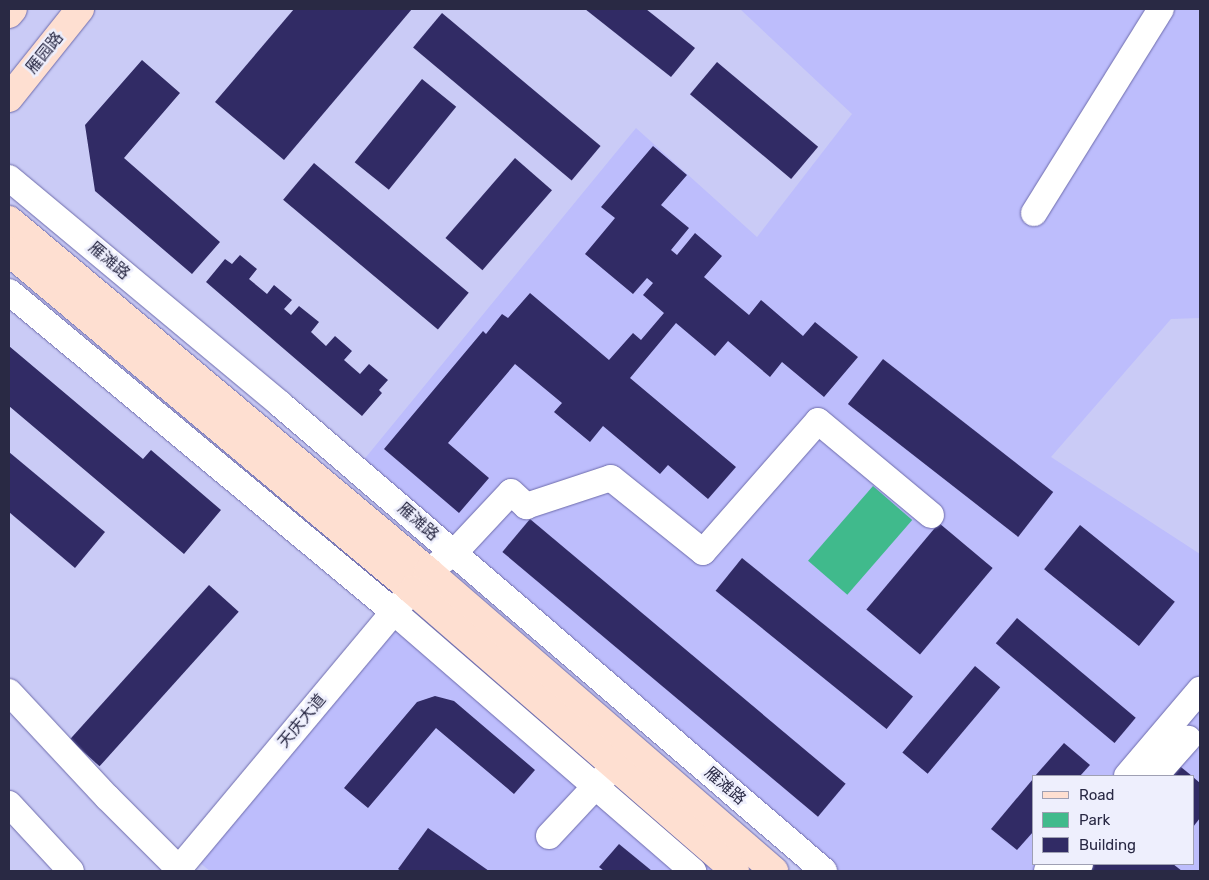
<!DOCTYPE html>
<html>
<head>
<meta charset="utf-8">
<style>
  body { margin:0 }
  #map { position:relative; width:1209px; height:880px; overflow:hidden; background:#cacbf6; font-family:Rubik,"Noto Sans SC",sans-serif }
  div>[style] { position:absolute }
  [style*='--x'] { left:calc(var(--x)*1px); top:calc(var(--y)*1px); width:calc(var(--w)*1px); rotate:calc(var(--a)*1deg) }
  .built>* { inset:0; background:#bdbdfc }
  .green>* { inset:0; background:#40ba8c; transform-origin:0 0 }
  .building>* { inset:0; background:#312b65; transform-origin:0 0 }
  .roads { filter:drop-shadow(0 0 1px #6d6bab) drop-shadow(0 0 1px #6d6bab) }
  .minor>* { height:26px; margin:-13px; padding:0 13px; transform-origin:13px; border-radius:13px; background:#fff }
  .major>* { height:28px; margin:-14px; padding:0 14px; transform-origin:14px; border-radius:14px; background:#fedfd1 }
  span { translate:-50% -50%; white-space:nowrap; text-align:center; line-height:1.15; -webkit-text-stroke:5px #eeeffd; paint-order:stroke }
  .street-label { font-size:16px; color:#292944 }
  .frame { position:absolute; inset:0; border:10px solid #292944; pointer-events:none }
  .legend { position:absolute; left:1032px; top:775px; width:162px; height:90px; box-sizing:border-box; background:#eeeffd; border:1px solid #9fa0b3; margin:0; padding:6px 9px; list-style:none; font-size:15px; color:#292944 }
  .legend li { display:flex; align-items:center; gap:10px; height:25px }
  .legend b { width:25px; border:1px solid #9fa0b3 }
</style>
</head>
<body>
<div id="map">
  <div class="built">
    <div style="clip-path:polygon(evenodd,740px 9px,1200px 9px,1200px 318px,1171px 319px,1051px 457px,1200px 554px,1200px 871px,837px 871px,362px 462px,636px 128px,757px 237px,852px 114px,740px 9px,1033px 776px,1193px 776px,1193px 864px,1033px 864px,1033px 776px)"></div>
    <div style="clip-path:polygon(412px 590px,735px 871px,210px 871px,190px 855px)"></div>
  </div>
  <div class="green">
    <div style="left:873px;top:486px;width:52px;height:99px;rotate:41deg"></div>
  </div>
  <div class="building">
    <div style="clip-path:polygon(294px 9px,412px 9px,284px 160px,215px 102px)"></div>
    <div style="clip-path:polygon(585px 9px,646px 9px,695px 48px,671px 77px)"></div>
    <div style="left:442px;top:13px;width:207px;height:45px;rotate:40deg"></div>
    <div style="clip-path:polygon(142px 60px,180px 93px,124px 158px,220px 242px,192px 274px,95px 191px,85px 125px)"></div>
    <div style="left:717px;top:62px;width:132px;height:42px;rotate:40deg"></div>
    <div style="left:422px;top:79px;width:44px;height:107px;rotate:39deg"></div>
    <div style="clip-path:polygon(653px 146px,687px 175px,661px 205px,689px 228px,671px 250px,677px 255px,695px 233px,722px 256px,704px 277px,749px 315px,761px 300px,803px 336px,815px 322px,858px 357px,824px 397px,782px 362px,770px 377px,728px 341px,715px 356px,676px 323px,630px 378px,736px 467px,708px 499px,668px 465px,660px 474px,603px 426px,590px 442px,554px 412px,562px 403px,515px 364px,448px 443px,489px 478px,459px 513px,384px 449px,483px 331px,486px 334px,502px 314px,508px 318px,530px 293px,609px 360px,633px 333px,641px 340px,664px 313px,643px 295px,653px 283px,647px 278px,633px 294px,585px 254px,615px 218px,601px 207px)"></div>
    <div style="left:515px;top:158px;width:49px;height:106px;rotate:41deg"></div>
    <div style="left:314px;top:163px;width:202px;height:48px;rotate:40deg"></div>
    <div style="clip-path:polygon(240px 255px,257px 269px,249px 279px,267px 294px,274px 285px,292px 300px,284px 309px,291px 315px,299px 306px,319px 322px,311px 332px,326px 346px,335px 336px,352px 351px,344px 360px,360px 374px,369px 364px,388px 380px,379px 390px,382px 393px,362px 416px,206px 282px,225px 259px,232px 264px)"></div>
    <div style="clip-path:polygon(9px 346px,143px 459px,151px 450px,221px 510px,184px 554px,9px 406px)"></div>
    <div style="left:883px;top:359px;width:216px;height:57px;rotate:38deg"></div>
    <div style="clip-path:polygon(9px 452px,105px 532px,75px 568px,9px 512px)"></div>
    <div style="left:530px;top:519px;width:412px;height:43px;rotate:40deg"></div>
    <div style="left:939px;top:523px;width:70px;height:113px;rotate:40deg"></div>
    <div style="left:1080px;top:525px;width:122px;height:57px;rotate:39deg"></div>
    <div style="left:742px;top:558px;width:220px;height:42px;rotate:39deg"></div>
    <div style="left:209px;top:585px;width:40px;height:208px;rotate:42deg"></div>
    <div style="left:1017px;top:618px;width:155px;height:33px;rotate:40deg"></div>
    <div style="left:975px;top:666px;width:33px;height:113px;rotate:40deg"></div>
    <div style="clip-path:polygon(435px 696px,454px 701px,535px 770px,514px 794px,436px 728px,368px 808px,344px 788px,417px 702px)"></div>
    <div style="clip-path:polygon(1064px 743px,1090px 765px,1080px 776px,1035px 776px)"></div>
    <div style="clip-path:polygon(1176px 763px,1192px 776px,1164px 776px)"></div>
    <div style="clip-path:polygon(1193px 777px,1200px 783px,1200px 818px,1193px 827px)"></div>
    <div style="clip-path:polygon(1033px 779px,1033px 832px,1017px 850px,991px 829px)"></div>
    <div style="clip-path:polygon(428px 828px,489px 871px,401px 871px,398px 869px)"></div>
    <div style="clip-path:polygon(619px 844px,652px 871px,604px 871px,599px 867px)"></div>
    <div style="clip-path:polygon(1090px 864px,1173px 864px,1182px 871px,1084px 871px)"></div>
  </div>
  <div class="roads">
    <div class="minor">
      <div style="--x:9;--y:178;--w:353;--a:39.8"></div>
      <div style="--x:280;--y:404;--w:717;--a:40.64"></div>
      <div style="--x:1034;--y:213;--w:240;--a:-58.1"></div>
      <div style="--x:9;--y:292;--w:501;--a:39.73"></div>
      <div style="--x:394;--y:612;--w:396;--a:40.9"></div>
      <div style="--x:9;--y:692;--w:144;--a:47"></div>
      <div style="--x:107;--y:797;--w:102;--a:45"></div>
      <div style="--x:1127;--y:776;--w:113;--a:-49.7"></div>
      <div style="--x:1155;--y:776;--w:50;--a:-48.3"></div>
      <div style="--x:9;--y:804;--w:91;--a:47.2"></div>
      <div style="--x:549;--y:836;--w:85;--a:-46.9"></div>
      <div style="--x:177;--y:871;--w:391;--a:-50.1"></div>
      <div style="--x:428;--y:571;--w:32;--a:-35"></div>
      <div style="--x:454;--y:553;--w:83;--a:-46.9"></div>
      <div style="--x:511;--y:492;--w:21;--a:43"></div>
      <div style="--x:526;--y:506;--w:89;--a:-18.2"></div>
      <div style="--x:611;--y:478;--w:118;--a:38.8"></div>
      <div style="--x:703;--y:552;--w:174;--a:-48.7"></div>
      <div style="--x:818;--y:421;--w:147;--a:39.8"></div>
      <div style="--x:1047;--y:871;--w:9;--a:-49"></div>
      <div style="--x:1074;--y:871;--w:9;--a:-49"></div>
    </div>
    <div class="major">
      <div style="--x:9;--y:14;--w:6;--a:-51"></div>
      <div style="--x:9;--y:98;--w:114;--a:-51.4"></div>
      <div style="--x:9;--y:220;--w:547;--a:39.95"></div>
      <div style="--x:428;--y:571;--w:458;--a:40.9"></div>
      <div style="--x:9;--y:252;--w:526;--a:39.99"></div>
      <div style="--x:412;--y:590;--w:428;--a:41"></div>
    </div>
  </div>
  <div class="street-label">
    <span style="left:45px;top:53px;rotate:-51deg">雁园路</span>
    <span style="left:109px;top:261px;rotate:40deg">雁滩路</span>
    <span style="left:418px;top:522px;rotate:41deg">雁滩路</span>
    <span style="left:302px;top:721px;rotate:-50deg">天庆大道</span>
    <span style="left:725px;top:786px;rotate:41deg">雁滩路</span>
  </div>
  <div class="frame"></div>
  <ul class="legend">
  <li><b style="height:6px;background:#fedfd1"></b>Road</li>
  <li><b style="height:14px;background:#40ba8c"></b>Park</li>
  <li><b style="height:14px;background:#312b65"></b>Building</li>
  </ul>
</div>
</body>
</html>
